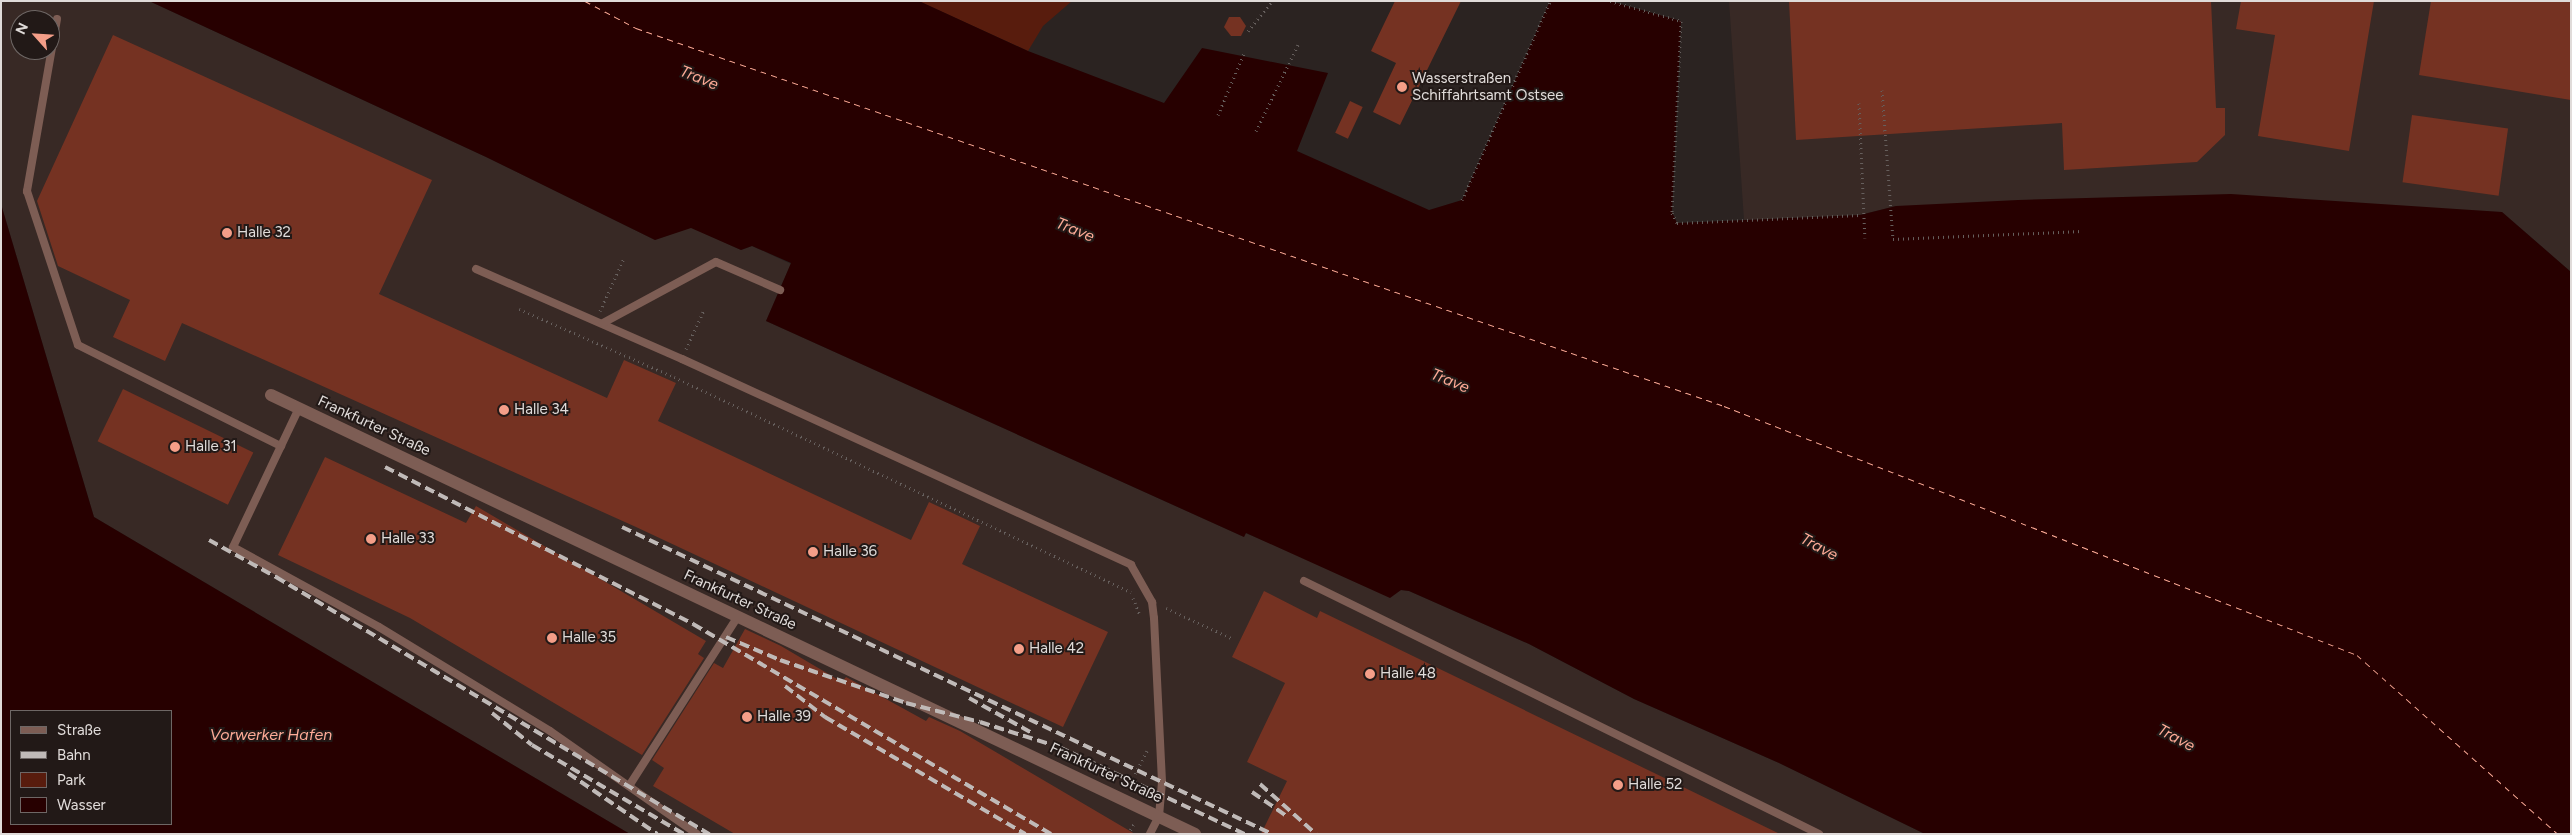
<!DOCTYPE html>
<html>
<head>
<meta charset="utf-8">
<style>
  body { margin:0 }
  #map { position:relative; width:2572px; height:835px; overflow:hidden; background:#2b2321; font-family:Figtree,sans-serif }
  div>[style] { position:absolute }
  [style*='--x'] { left:calc(var(--x)*1px); top:calc(var(--y)*1px); width:calc(var(--w)*1px); rotate:calc(var(--a)*1deg) }
  .built>* { inset:0; background:#382925 }
  .green>* { inset:0; background:#581c0d }
  .water>* { inset:0; background:#270000 }
  .ferry>* { height:1px; margin-top:-0.5px; transform-origin:0; background:repeating-linear-gradient(90deg,#feab97 0 6px,transparent 0 11px) }
  .building>* { inset:0; background:#753222; transform-origin:0 0 }
  .path>* { height:3px; margin-top:-1.5px; transform-origin:0; background:repeating-linear-gradient(90deg,#665f5d 0 1px,transparent 0 5px) }
  .service>* { height:8px; margin:-4px; padding:0 4px; transform-origin:4px; border-radius:4px; background:#7d5d54 }
  .minor>* { height:12px; margin:-6px; padding:0 6px; transform-origin:6px; border-radius:6px; background:#7d5d54 }
  .rail>* { height:4px; margin-top:-2px; transform-origin:0; background:repeating-linear-gradient(90deg,#c0bab8 0 10px,transparent 0 15px) }
  .dots>* { width:14px; height:14px; translate:-50% -50%; box-sizing:border-box; border:2px solid #221917; border-radius:50% }
  span { translate:-50% -50%; white-space:nowrap; text-align:center; line-height:1.15; -webkit-text-stroke:4px #221917; paint-order:stroke }
  .poi-label { font-size:15px; color:#e0dbd9 }
  .left { translate:0 -50%; text-align:left }
  .street-label { font-size:15px; color:#e0dbd9 }
  .water-label { font-size:16px; color:#feab97; font-style:italic }
  .frame { position:absolute; inset:0; border:2px solid #e0dbd9; pointer-events:none }
  .legend { position:absolute; left:10px; top:710px; width:162px; height:115px; box-sizing:border-box; background:#221917; border:1px solid #6e6765; margin:0; padding:6px 9px; list-style:none; font-size:15px; color:#e0dbd9 }
  .legend li { display:flex; align-items:center; gap:10px; height:25px }
  .legend b { width:25px; border:1px solid #6e6765 }
  .north { position:absolute; left:10px; top:10px; width:50px; height:50px; box-sizing:border-box; background:#221917; border:1px solid #6e6765; border-radius:50%; rotate:296deg; font-size:14px; font-weight:700; line-height:20px; text-align:center; color:#e0dbd9 }
  .north::after { content:''; display:block; margin:auto; width:18px; height:22px; background:#f49e88; clip-path:polygon(50% 0,100% 100%,50% 72%,0 100%) }
</style>
</head>
<body>
<div id="map">
  <div class="built">
    <div style="clip-path:polygon(evenodd,1px 1px,149px 1px,486px 157px,655px 240px,691px 227px,741px 250px,752px 246px,791px 264px,766px 321px,1244px 537px,1245px 533px,1395px 593px,1401px 590px,1409px 591px,1529px 644px,1634px 699px,1779px 763px,1925px 834px,630px 834px,94px 517px,1px 204px,1px 1px,20px 20px,50px 20px,50px 50px,20px 50px,20px 20px)"></div>
    <div style="clip-path:polygon(1729px 1px,2571px 1px,2571px 272px,2502px 212px,1896px 206px,1860px 215px,1744px 220px)"></div>
  </div>
  <div class="green">
    <div style="clip-path:polygon(918px 1px,1072px 1px,1043px 26px,1028px 51px)"></div>
  </div>
  <div class="water">
    <div style="clip-path:polygon(149px 1px,919px 1px,1028px 51px,1164px 103px,1202px 48px,1328px 73px,1297px 151px,1429px 210px,1462px 200px,1550px 1px,1610px 1px,1681px 21px,1672px 212px,1677px 223px,1860px 215px,1896px 206px,2018px 200px,2231px 194px,2502px 212px,2571px 272px,2571px 834px,1925px 834px,1779px 763px,1634px 699px,1529px 644px,1409px 591px,1401px 590px,1390px 598px,1246px 533px,1244px 537px,766px 321px,791px 263px,752px 246px,741px 250px,691px 228px,655px 240px,486px 157px)"></div>
    <div style="clip-path:polygon(evenodd,1px 204px,94px 517px,630px 834px,1px 834px,1px 204px,11px 711px,171px 711px,171px 824px,11px 824px,11px 711px)"></div>
  </div>
  <div class="ferry">
    <div style="--x:585;--y:1;--w:58;--a:27.9"></div>
    <div style="--x:636;--y:28;--w:1152;--a:19.16"></div>
    <div style="--x:1724;--y:406;--w:680;--a:21.47"></div>
    <div style="--x:2357;--y:655;--w:269;--a:41.7"></div>
  </div>
  <div class="building">
    <div style="clip-path:polygon(1395px 1px,1461px 1px,1400px 125px,1373px 112px,1396px 63px,1371px 51px)"></div>
    <div style="clip-path:polygon(1789px 1px,2211px 1px,2216px 108px,2225px 108px,2225px 135px,2197px 162px,2064px 170px,2062px 123px,1796px 140px)"></div>
    <div style="clip-path:polygon(2241px 1px,2374px 1px,2349px 151px,2258px 136px,2275px 35px,2236px 29px)"></div>
    <div style="clip-path:polygon(2431px 1px,2571px 1px,2571px 100px,2419px 75px)"></div>
    <div style="clip-path:polygon(1229px 17px,1240px 17px,1246px 26px,1241px 36px,1231px 36px,1224px 27px)"></div>
    <div style="clip-path:polygon(113px 35px,432px 180px,379px 294px,607px 398px,624px 360px,676px 383px,658px 421px,911px 540px,929px 502px,980px 526px,962px 564px,1108px 632px,1063px 727px,636px 527px,182px 323px,165px 361px,113px 337px,130px 300px,58px 266px,37px 201px)"></div>
    <div style="left:1350px;top:101px;width:14px;height:35px;rotate:25deg"></div>
    <div style="left:2412px;top:115px;width:97px;height:68px;rotate:8deg"></div>
    <div style="left:123px;top:389px;width:145px;height:58px;rotate:26deg"></div>
    <div style="clip-path:polygon(325px 457px,466px 523px,476px 506px,706px 641px,698px 654px,704px 658px,642px 755px,410px 618px,278px 555px)"></div>
    <div style="clip-path:polygon(1264px 591px,1317px 618px,1320px 611px,1780px 834px,1261px 834px,1287px 781px,1247px 762px,1285px 683px,1232px 657px)"></div>
    <div style="clip-path:polygon(745px 629px,781px 646px,842px 682px,846px 677px,926px 721px,929px 717px,960px 731px,1135px 834px,735px 834px,653px 786px,664px 768px,652px 760px,714px 663px,723px 668px)"></div>
  </div>
  <div class="path">
    <div style="--x:1610;--y:1;--w:74;--a:15.7"></div>
    <div style="--x:1681;--y:21;--w:192;--a:92.7"></div>
    <div style="--x:1672;--y:213;--w:11;--a:63"></div>
    <div style="--x:1677;--y:223;--w:183;--a:-2.5"></div>
    <div style="--x:1248;--y:31;--w:38;--a:-51"></div>
    <div style="--x:1882;--y:90;--w:149;--a:85.8"></div>
    <div style="--x:1893;--y:239;--w:189;--a:-2.4"></div>
    <div style="--x:1859;--y:103;--w:135;--a:87.5"></div>
    <div style="--x:1218;--y:115;--w:69;--a:-67.1"></div>
    <div style="--x:1256;--y:131;--w:96;--a:-64"></div>
    <div style="--x:1462;--y:200;--w:218;--a:-66.1"></div>
    <div style="--x:519;--y:309;--w:169;--a:23.7"></div>
    <div style="--x:674;--y:377;--w:505;--a:25.2"></div>
    <div style="--x:600;--y:311;--w:58;--a:-65.6"></div>
    <div style="--x:686;--y:349;--w:43;--a:-65.2"></div>
    <div style="--x:1133;--y:598;--w:18;--a:68"></div>
    <div style="--x:1166;--y:608;--w:72;--a:24.8"></div>
    <div style="--x:1128;--y:787;--w:41;--a:-62.2"></div>
    <div style="--x:1128;--y:834;--w:14;--a:-60"></div>
  </div>
  <div class="service">
    <div style="--x:57;--y:19;--w:175;--a:99.9"></div>
    <div style="--x:27;--y:191;--w:162;--a:71.7"></div>
    <div style="--x:78;--y:345;--w:227;--a:26.5"></div>
    <div style="--x:476;--y:269;--w:225;--a:23.6"></div>
    <div style="--x:682;--y:359;--w:494;--a:24.6"></div>
    <div style="--x:1131;--y:565;--w:43;--a:60.4"></div>
    <div style="--x:1152;--y:602;--w:16;--a:83"></div>
    <div style="--x:1154;--y:618;--w:164;--a:87.2"></div>
    <div style="--x:1162;--y:782;--w:34;--a:95"></div>
    <div style="--x:1159;--y:816;--w:20;--a:117"></div>
    <div style="--x:603;--y:323;--w:128;--a:-28.4"></div>
    <div style="--x:716;--y:262;--w:70;--a:23.6"></div>
    <div style="--x:299;--y:408;--w:154;--a:115.4"></div>
    <div style="--x:233;--y:547;--w:166;--a:28.7"></div>
    <div style="--x:379;--y:627;--w:200;--a:31.3"></div>
    <div style="--x:550;--y:731;--w:179;--a:35"></div>
    <div style="--x:1304;--y:581;--w:574;--a:26.16"></div>
    <div style="--x:629;--y:786;--w:202;--a:-57.3"></div>
  </div>
  <div class="minor">
    <div style="--x:271;--y:395;--w:1023;--a:25.41"></div>
  </div>
  <div class="rail">
    <div style="--x:385;--y:467;--w:346;--a:27"></div>
    <div style="--x:693;--y:624;--w:415;--a:30.4"></div>
    <div style="--x:622;--y:527;--w:719;--a:25.28"></div>
    <div style="--x:209;--y:540;--w:77;--a:28.9"></div>
    <div style="--x:276;--y:577;--w:504;--a:30.69"></div>
    <div style="--x:726;--y:637;--w:59;--a:23.1"></div>
    <div style="--x:780;--y:660;--w:133;--a:18.8"></div>
    <div style="--x:906;--y:703;--w:76;--a:14.4"></div>
    <div style="--x:980;--y:722;--w:89;--a:17.6"></div>
    <div style="--x:785;--y:686;--w:51;--a:37.8"></div>
    <div style="--x:825;--y:717;--w:232;--a:30.3"></div>
    <div style="--x:969;--y:698;--w:74;--a:29"></div>
    <div style="--x:492;--y:713;--w:51;--a:38.7"></div>
    <div style="--x:532;--y:745;--w:176;--a:30.4"></div>
    <div style="--x:1059;--y:747;--w:205;--a:25.1"></div>
    <div style="--x:568;--y:773;--w:108;--a:34.4"></div>
    <div style="--x:1260;--y:784;--w:75;--a:41.8"></div>
    <div style="--x:1252;--y:792;--w:44;--a:34.8"></div>
  </div>
  <div class="dots">
    <div style="left:1402px;top:87px;background:#f49e88"></div>
    <div style="left:227px;top:233px;background:#f49e88"></div>
    <div style="left:504px;top:410px;background:#f49e88"></div>
    <div style="left:175px;top:447px;background:#f49e88"></div>
    <div style="left:371px;top:539px;background:#f49e88"></div>
    <div style="left:813px;top:552px;background:#f49e88"></div>
    <div style="left:552px;top:638px;background:#f49e88"></div>
    <div style="left:1019px;top:649px;background:#f49e88"></div>
    <div style="left:1370px;top:674px;background:#f49e88"></div>
    <div style="left:747px;top:717px;background:#f49e88"></div>
    <div style="left:1618px;top:785px;background:#f49e88"></div>
  </div>
  <div class="poi-label">
    <span class="left" style="left:1412px;top:87px">Wasserstraßen<br>Schiffahrtsamt Ostsee</span>
    <span class="left" style="left:237px;top:233px">Halle 32</span>
    <span class="left" style="left:514px;top:410px">Halle 34</span>
    <span class="left" style="left:185px;top:447px">Halle 31</span>
    <span class="left" style="left:381px;top:539px">Halle 33</span>
    <span class="left" style="left:823px;top:552px">Halle 36</span>
    <span class="left" style="left:562px;top:638px">Halle 35</span>
    <span class="left" style="left:1029px;top:649px">Halle 42</span>
    <span class="left" style="left:1380px;top:674px">Halle 48</span>
    <span class="left" style="left:757px;top:717px">Halle 39</span>
    <span class="left" style="left:1628px;top:785px">Halle 52</span>
  </div>
  <div class="street-label">
    <span style="left:374px;top:426px;rotate:25deg">Frankfurter Straße</span>
    <span style="left:740px;top:600px;rotate:25deg">Frankfurter Straße</span>
    <span style="left:1106px;top:773px;rotate:25deg">Frankfurter Straße</span>
  </div>
  <div class="water-label">
    <span style="left:699px;top:78px;rotate:22deg">Trave</span>
    <span style="left:1075px;top:230px;rotate:22deg">Trave</span>
    <span style="left:1450px;top:381px;rotate:22deg">Trave</span>
    <span style="left:1819px;top:547px;rotate:28deg">Trave</span>
    <span style="left:271px;top:735px">Vorwerker Hafen</span>
    <span style="left:2176px;top:738px;rotate:28deg">Trave</span>
  </div>
  <div class="frame"></div>
  <ul class="legend">
  <li><b style="height:6px;background:#7d5d54"></b>Straße</li>
  <li><b style="height:6px;background:#c0bab8"></b>Bahn</li>
  <li><b style="height:14px;background:#581c0d"></b>Park</li>
  <li><b style="height:14px;background:#270000"></b>Wasser</li>
  </ul>
  <div class="north">N</div>
</div>
</body>
</html>
